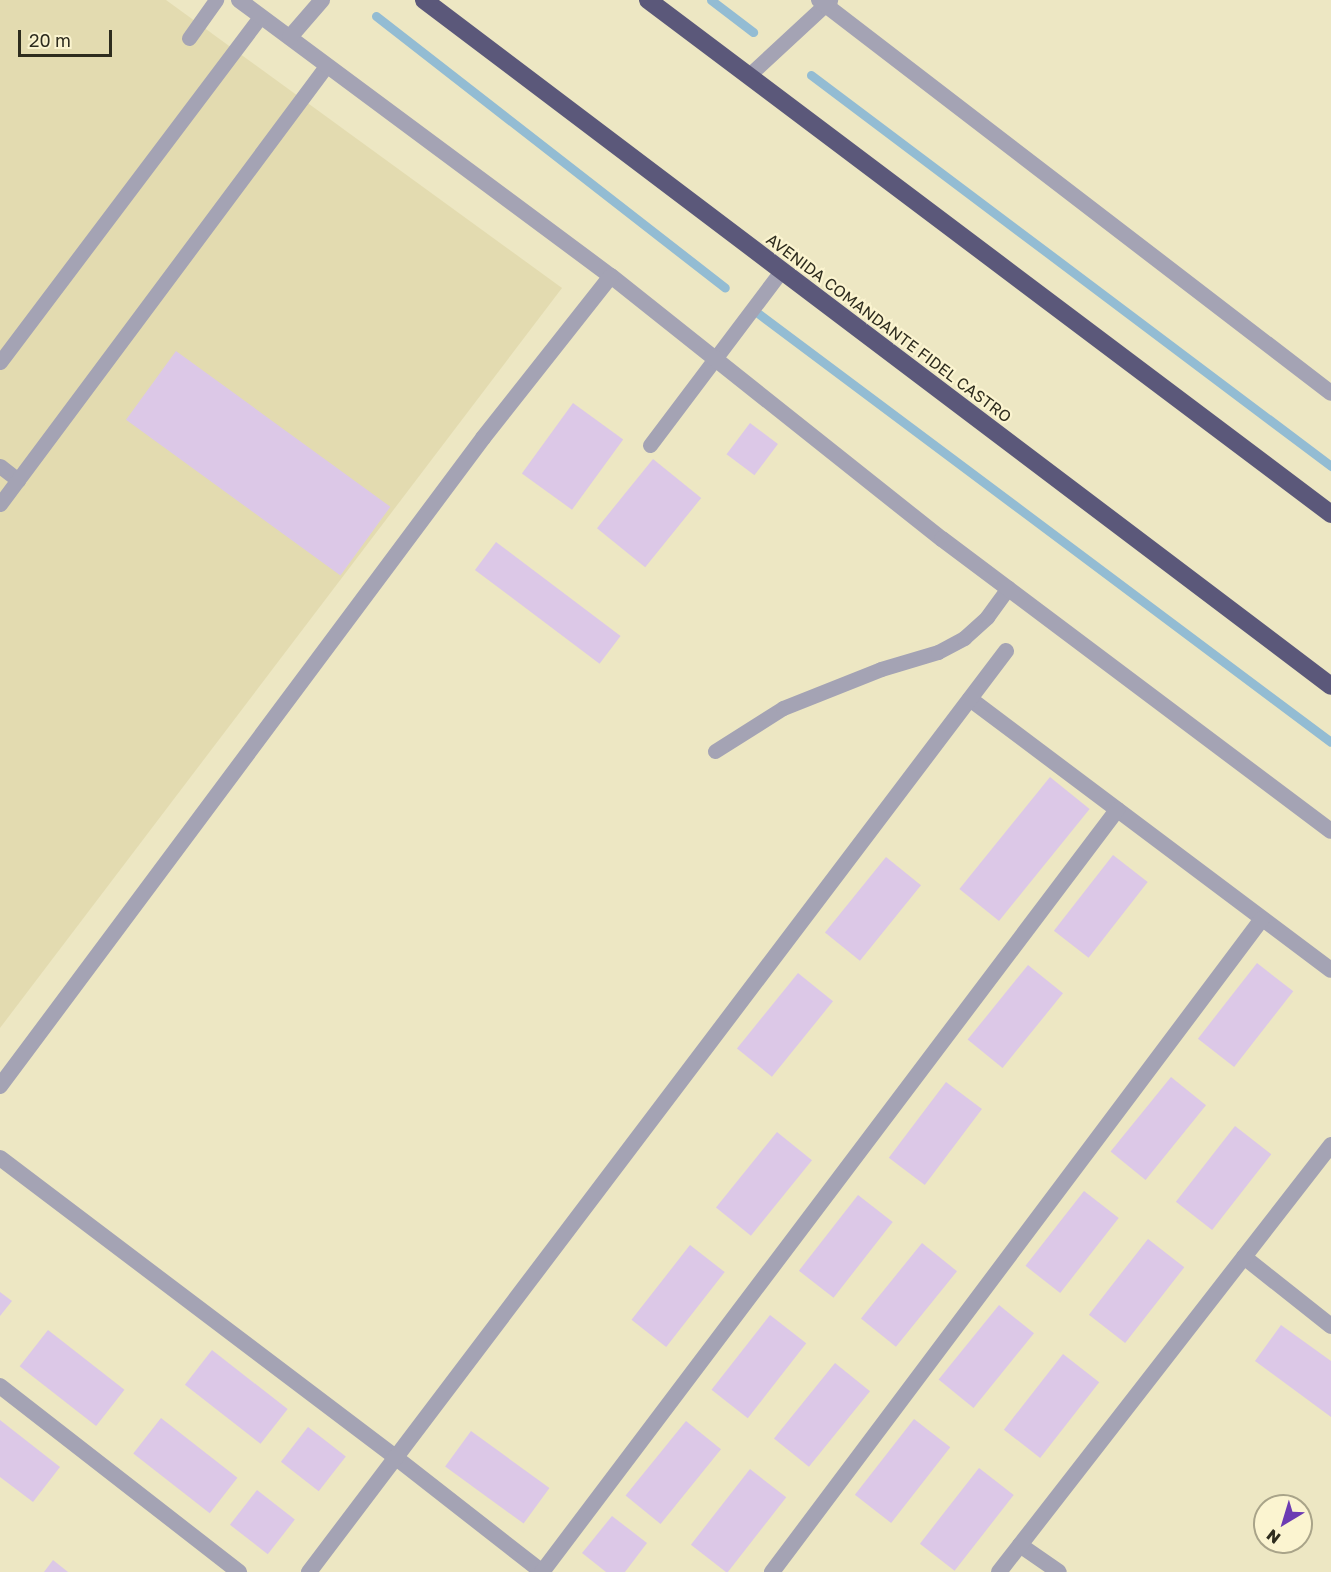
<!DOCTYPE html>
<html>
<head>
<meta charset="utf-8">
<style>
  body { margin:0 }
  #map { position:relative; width:1331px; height:1572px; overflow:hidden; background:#ede7c3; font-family:"Golos Text",sans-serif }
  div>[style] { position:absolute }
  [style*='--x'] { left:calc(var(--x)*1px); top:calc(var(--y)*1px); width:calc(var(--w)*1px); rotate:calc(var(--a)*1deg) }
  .built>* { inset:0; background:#e3dbb0 }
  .stream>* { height:9px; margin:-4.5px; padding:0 4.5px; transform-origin:4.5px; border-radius:4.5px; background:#93bcd3 }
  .building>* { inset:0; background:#dcc8e7; transform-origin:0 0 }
  .service>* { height:15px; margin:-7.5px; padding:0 7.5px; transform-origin:7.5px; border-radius:7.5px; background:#a4a3b4 }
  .minor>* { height:16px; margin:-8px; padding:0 8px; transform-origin:8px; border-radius:8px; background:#a4a3b4 }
  .motorway>* { height:18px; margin:-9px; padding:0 9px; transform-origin:9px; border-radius:9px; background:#5b587a }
  span { translate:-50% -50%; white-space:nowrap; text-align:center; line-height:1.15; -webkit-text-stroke:4.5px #fbf4d0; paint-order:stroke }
  .street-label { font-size:16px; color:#2e2c1e }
  .north { position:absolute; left:1253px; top:1494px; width:60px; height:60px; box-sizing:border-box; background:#fbf4d0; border:2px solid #a9a489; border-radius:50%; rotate:218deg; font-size:16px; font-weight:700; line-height:24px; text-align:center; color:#2e2c1e }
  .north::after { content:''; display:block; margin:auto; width:21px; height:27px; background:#6c3bb3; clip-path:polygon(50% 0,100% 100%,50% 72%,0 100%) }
  .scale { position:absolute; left:18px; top:30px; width:94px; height:27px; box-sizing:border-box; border:3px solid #2e2c1e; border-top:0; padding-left:8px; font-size:18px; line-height:21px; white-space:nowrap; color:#2e2c1e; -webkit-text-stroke:4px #fbf4d0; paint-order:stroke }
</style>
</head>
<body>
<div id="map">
  <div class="built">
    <div style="clip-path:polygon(0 0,166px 0,562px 288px,0 1028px)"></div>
  </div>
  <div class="stream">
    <div style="--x:711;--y:0;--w:53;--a:37.3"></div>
    <div style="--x:376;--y:16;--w:442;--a:37.9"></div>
    <div style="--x:811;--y:75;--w:651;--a:36.94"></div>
    <div style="--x:759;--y:314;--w:714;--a:36.81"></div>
  </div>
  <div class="building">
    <div style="left:176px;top:351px;width:265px;height:85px;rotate:36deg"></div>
    <div style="left:573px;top:403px;width:62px;height:87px;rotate:36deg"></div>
    <div style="left:750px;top:423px;width:35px;height:39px;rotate:37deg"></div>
    <div style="left:653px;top:459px;width:62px;height:89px;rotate:39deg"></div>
    <div style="left:496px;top:542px;width:156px;height:35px;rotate:37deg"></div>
    <div style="left:1050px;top:777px;width:51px;height:144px;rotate:39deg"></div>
    <div style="left:1113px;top:855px;width:44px;height:96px;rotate:38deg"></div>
    <div style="left:886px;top:857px;width:45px;height:97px;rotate:39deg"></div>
    <div style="left:1257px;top:963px;width:46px;height:96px;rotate:38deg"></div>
    <div style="left:1028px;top:965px;width:45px;height:96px;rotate:39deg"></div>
    <div style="left:798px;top:973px;width:45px;height:97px;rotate:39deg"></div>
    <div style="left:1171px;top:1077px;width:45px;height:96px;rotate:39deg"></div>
    <div style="left:946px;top:1082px;width:45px;height:95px;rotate:37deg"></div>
    <div style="left:1235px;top:1126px;width:46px;height:96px;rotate:38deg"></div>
    <div style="left:777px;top:1132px;width:45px;height:97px;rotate:39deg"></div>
    <div style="left:1084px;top:1191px;width:44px;height:95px;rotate:38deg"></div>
    <div style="left:858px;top:1195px;width:44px;height:96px;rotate:38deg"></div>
    <div style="left:1148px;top:1239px;width:46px;height:96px;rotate:38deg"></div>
    <div style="left:922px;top:1243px;width:45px;height:97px;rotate:39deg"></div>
    <div style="left:690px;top:1245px;width:44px;height:95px;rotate:38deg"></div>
    <div style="clip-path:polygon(0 1292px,12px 1301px,0 1316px)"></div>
    <div style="left:999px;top:1305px;width:45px;height:96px;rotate:39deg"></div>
    <div style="left:770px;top:1315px;width:46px;height:95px;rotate:38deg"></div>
    <div style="clip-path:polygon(1281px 1325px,1331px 1361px,1331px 1417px,1255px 1361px)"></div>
    <div style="left:48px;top:1330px;width:97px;height:46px;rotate:38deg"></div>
    <div style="left:212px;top:1350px;width:96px;height:44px;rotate:38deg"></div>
    <div style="left:1063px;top:1354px;width:46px;height:96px;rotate:38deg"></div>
    <div style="left:835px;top:1363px;width:45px;height:97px;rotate:39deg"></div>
    <div style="left:161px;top:1418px;width:97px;height:45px;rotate:38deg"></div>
    <div style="left:914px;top:1419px;width:46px;height:96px;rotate:38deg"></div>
    <div style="clip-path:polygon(0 1420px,60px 1467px,33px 1502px,0 1477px)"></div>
    <div style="left:686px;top:1421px;width:45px;height:96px;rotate:39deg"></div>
    <div style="left:308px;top:1427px;width:48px;height:44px;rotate:38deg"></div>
    <div style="left:471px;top:1431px;width:97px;height:44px;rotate:36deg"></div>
    <div style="left:979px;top:1468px;width:44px;height:96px;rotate:38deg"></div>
    <div style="left:750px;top:1469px;width:46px;height:96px;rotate:38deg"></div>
    <div style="left:257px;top:1490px;width:48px;height:44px;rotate:38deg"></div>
    <div style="clip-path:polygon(612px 1516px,647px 1543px,625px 1572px,606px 1572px,582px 1553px)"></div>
    <div style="clip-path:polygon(53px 1560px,68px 1572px,44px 1572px)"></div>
  </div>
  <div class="service">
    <div style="--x:189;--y:38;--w:47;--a:-54.6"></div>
    <div style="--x:748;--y:76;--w:112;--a:-42.8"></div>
    <div style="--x:0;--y:362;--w:433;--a:-53"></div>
    <div style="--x:650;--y:445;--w:218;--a:-53"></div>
    <div style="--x:0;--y:466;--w:23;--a:38"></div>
    <div style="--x:0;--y:504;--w:547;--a:-53.32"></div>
    <div style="--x:715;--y:751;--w:80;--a:-32.3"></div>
    <div style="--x:783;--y:708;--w:105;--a:-21.7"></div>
    <div style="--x:881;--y:669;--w:59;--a:-16.6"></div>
    <div style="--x:938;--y:652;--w:30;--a:-28"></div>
    <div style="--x:964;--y:638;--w:31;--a:-42"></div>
    <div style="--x:987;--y:617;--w:36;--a:-54"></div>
  </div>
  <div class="minor">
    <div style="--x:239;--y:0;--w:463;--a:36.6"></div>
    <div style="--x:611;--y:276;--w:423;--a:38.5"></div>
    <div style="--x:942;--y:539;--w:486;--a:36.9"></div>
    <div style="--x:819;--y:0;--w:645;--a:37.51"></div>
    <div style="--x:290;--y:37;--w:49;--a:-49.1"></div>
    <div style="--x:970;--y:699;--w:451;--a:36.9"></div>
    <div style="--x:0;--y:1086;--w:808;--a:-53.3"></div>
    <div style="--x:483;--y:438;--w:206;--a:-51.7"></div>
    <div style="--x:0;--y:1158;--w:495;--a:37.1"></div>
    <div style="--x:395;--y:1457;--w:187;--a:38"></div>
    <div style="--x:1244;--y:1257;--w:111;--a:38.4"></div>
    <div style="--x:0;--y:1386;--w:303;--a:37.9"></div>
    <div style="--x:1020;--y:1545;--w:47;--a:34.7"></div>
    <div style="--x:309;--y:1572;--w:1155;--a:-52.88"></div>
    <div style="--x:542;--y:1572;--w:955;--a:-52.96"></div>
    <div style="--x:772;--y:1572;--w:816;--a:-53.12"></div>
    <div style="--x:999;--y:1572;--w:541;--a:-52.13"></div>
  </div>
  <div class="motorway">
    <div style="--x:424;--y:0;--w:1137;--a:37.1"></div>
    <div style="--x:648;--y:0;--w:855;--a:36.96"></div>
  </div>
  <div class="street-label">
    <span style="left:889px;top:328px;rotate:37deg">AVENIDA COMANDANTE FIDEL CASTRO</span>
  </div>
  <div class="north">N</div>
  <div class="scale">20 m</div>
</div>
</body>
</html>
